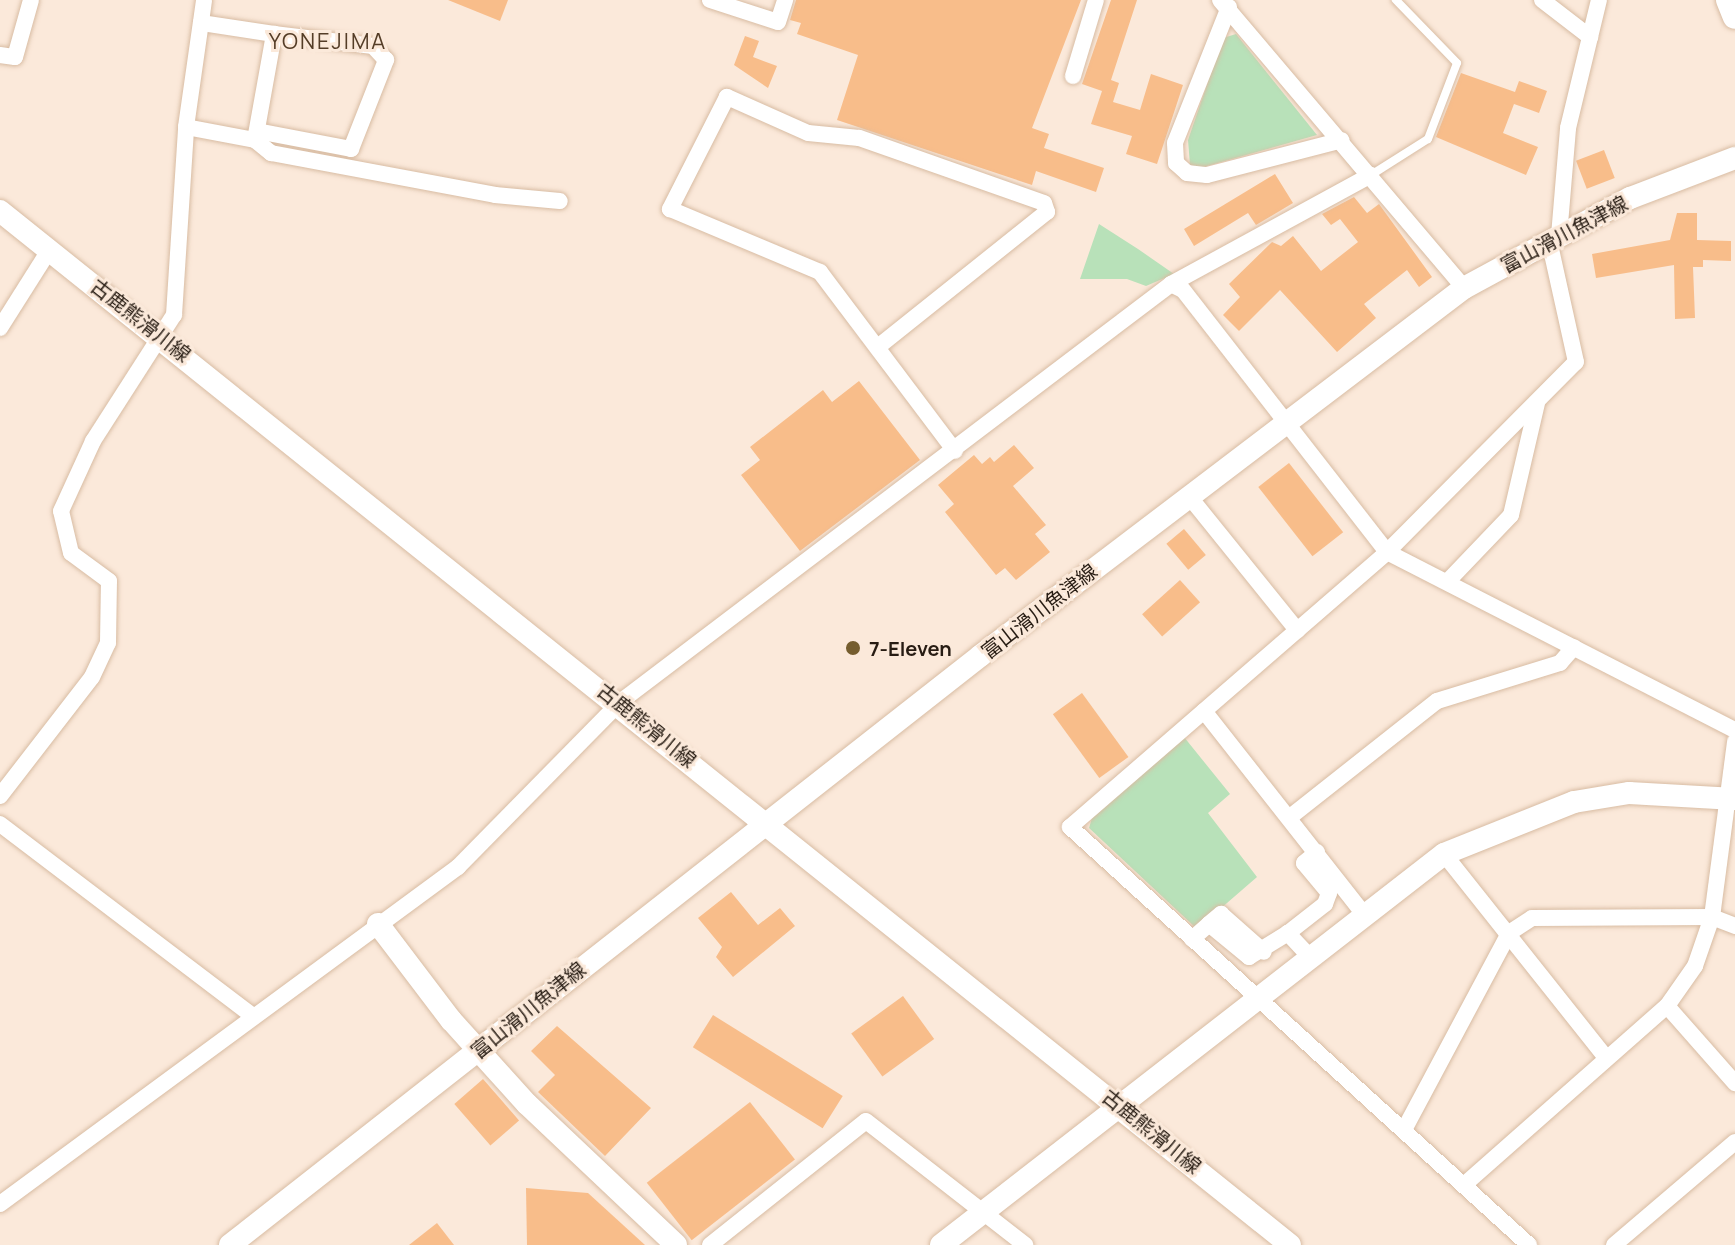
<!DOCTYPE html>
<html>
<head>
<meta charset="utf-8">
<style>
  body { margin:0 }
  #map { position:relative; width:1735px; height:1245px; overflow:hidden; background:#fbe9da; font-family:Manrope,"Noto Sans JP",sans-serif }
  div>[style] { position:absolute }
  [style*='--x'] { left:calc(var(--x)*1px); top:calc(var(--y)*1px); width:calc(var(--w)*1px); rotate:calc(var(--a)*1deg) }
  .green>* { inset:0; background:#b8e1b9 }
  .building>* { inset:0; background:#f8bd8a; transform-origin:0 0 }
  .roads { filter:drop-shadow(0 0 2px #d8bca3) drop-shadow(0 0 2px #d8bca3) }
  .lane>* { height:8px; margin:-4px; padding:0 4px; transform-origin:4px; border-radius:4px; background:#fff }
  .street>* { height:16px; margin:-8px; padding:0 8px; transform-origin:8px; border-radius:8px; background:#fff }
  .secondary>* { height:22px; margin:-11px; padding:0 11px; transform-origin:11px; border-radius:11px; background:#fff }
  .primary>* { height:24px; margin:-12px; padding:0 12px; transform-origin:12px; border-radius:12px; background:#fff }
  .dots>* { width:22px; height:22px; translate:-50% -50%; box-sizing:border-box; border:4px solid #fbe9da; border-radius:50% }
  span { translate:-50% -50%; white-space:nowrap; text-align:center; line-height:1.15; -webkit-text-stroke:6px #fbe9da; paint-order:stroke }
  .street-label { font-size:20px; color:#271c13 }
  .poi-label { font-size:20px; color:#271c13; font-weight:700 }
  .left { translate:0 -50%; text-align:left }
  .neighbourhood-label { font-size:22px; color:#543d27; letter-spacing:2px }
</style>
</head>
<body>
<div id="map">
  <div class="green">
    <div style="clip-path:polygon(1236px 34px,1317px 135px,1200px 168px,1190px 165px,1188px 140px,1223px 38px)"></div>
    <div style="clip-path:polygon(1099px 224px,1138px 249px,1174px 274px,1146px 286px,1127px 279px,1080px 279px)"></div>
    <div style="clip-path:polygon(1184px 737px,1230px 794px,1208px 813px,1257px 877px,1197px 929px,1089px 828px,1092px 818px)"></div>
  </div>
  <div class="building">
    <div style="clip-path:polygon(448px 0,508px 0,500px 21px)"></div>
    <div style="clip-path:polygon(796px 0,1081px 0,1032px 128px,1049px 134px,1044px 148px,1104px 168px,1096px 192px,1036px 171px,1032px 185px,837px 120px,858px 55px,797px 34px,801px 23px,790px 20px)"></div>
    <div style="clip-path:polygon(1111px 0,1137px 0,1111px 80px,1119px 83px,1113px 102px,1140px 110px,1151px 74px,1183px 85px,1157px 164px,1126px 154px,1132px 136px,1091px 124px,1102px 91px,1082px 84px)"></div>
    <div style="clip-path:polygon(745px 36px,759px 41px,753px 57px,777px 66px,768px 88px,734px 65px)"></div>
    <div style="clip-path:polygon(1461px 73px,1515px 92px,1519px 81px,1547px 91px,1539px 113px,1514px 104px,1503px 133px,1538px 147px,1526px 175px,1436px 137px)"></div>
    <div style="left:1604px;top:150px;width:30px;height:30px;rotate:69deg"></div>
    <div style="clip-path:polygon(1275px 174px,1293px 203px,1256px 225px,1248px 213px,1194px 246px,1184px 229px)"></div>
    <div style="clip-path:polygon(1354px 197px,1367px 213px,1379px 204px,1432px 277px,1419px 287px,1407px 270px,1364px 304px,1376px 318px,1337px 352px,1280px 290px,1239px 331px,1223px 315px,1240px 297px,1229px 284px,1272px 242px,1281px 246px,1293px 236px,1321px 271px,1358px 242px,1340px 219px,1331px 225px,1322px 214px)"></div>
    <div style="clip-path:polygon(1677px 213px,1697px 213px,1697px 240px,1731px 241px,1731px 261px,1703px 260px,1703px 267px,1693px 267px,1695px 318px,1675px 319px,1674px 265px,1596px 278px,1592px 254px,1670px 240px)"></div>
    <div style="clip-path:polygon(859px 381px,920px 460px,800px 551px,741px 475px,760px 460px,750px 447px,823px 390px,832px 402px)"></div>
    <div style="clip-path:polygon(1014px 445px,1034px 468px,1013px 486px,1046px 525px,1035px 534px,1050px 552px,1016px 580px,1005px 568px,996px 575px,945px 512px,954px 504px,938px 485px,974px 455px,982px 464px,990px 457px,994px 462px)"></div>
    <div style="left:1289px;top:463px;width:88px;height:39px;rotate:52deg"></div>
    <div style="left:1184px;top:529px;width:34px;height:23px;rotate:50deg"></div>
    <div style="left:1180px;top:580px;width:30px;height:51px;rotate:48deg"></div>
    <div style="left:1082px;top:693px;width:79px;height:36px;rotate:54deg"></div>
    <div style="clip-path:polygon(731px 892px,758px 925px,780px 908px,795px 926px,733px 977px,716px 957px,722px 947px,698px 918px)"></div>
    <div style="left:903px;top:996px;width:53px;height:64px;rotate:54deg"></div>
    <div style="left:713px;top:1015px;width:153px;height:38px;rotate:32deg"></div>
    <div style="clip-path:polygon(557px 1026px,651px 1108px,605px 1156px,538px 1092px,555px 1075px,531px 1051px)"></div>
    <div style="left:483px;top:1079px;width:55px;height:38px;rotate:49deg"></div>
    <div style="left:750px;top:1102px;width:73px;height:131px;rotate:52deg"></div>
    <div style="clip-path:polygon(526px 1188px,588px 1193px,645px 1245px,527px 1245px)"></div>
    <div style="clip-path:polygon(437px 1223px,454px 1245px,409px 1245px)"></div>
  </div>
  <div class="roads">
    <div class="lane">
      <div style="--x:1371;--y:175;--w:67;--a:-32.3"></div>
      <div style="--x:1428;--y:139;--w:81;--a:-69.1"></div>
      <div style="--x:1457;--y:63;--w:88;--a:-134.1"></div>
    </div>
    <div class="street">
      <div style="--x:710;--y:0;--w:71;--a:17.9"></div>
      <div style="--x:778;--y:22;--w:23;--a:-72"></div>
      <div style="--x:1220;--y:0;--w:377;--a:49.7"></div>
      <div style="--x:1542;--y:0;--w:61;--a:37.6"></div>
      <div style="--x:1229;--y:7;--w:146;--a:111.7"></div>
      <div style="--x:1175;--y:143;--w:20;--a:87"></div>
      <div style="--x:1176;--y:163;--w:15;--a:42"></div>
      <div style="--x:1187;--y:173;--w:20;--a:6"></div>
      <div style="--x:1207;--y:175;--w:139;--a:-14.5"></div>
      <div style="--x:0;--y:55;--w:15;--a:8"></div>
      <div style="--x:15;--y:57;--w:59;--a:-74.3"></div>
      <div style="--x:1073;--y:76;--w:79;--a:-73.2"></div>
      <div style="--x:186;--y:127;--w:70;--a:10.7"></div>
      <div style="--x:255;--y:140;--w:108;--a:-79.8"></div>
      <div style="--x:274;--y:34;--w:74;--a:-171.4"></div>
      <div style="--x:257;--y:131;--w:96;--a:10.8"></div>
      <div style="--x:351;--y:149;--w:96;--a:-68.5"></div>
      <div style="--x:386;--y:60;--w:19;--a:-133"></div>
      <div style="--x:373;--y:46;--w:100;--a:-173.1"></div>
      <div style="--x:255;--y:140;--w:21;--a:39"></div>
      <div style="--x:271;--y:153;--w:228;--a:10.6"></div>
      <div style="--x:495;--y:195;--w:65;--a:5.3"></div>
      <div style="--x:1559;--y:236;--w:108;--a:-85.2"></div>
      <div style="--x:1568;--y:128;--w:132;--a:-76.4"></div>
      <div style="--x:1171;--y:284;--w:228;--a:-28.6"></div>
      <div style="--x:0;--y:328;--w:93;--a:-57.7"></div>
      <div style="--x:879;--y:346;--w:215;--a:-38.6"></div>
      <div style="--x:1047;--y:212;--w:9;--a:-108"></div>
      <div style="--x:1044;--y:203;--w:196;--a:-160.6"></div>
      <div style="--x:859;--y:138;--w:51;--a:-174.4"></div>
      <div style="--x:808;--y:133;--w:89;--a:-156"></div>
      <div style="--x:727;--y:97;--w:126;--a:117"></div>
      <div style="--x:670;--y:209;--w:163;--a:22.8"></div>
      <div style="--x:820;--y:272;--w:224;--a:53"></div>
      <div style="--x:1188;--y:495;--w:174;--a:51.1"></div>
      <div style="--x:1448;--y:581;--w:91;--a:-46.3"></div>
      <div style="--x:1511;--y:515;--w:115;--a:-76.9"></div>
      <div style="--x:1204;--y:711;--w:258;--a:51.8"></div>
      <div style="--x:0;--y:796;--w:150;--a:-52.3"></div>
      <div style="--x:92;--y:677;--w:38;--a:-65"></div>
      <div style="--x:108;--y:643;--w:62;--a:-89.1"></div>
      <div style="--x:109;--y:581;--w:47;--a:-143.6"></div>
      <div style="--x:71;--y:553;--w:43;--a:-103.4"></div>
      <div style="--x:61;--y:511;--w:77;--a:-65.4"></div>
      <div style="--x:93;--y:441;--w:150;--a:-57.3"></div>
      <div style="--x:174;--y:315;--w:188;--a:-86.3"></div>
      <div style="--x:186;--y:127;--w:128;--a:-81.9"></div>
      <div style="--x:1290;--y:817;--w:187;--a:-38.3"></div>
      <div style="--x:1437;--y:701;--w:129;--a:-17.2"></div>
      <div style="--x:1560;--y:663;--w:21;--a:-49"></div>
      <div style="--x:0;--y:824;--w:318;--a:37.2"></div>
      <div style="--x:1444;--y:854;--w:260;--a:51.5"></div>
      <div style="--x:1209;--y:924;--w:16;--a:-40"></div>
      <div style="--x:1221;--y:914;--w:57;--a:41.5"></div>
      <div style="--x:1192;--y:939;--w:23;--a:-41"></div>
      <div style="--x:1209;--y:924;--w:52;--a:39.5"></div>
      <div style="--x:1249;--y:957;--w:46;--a:-31.6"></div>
      <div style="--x:1310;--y:957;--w:33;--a:-133"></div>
      <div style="--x:1288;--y:933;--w:47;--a:-38.1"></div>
      <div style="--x:1325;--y:904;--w:12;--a:-70"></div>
      <div style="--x:1329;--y:893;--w:39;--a:-130"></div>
      <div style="--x:1304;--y:863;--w:17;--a:-40"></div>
      <div style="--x:1667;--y:1006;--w:103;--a:48.6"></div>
      <div style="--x:1405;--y:1128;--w:221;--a:-61.9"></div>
      <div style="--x:1509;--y:933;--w:27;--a:-33"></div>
      <div style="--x:1532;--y:918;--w:180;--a:-0.3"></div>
      <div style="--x:1712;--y:917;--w:25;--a:21"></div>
      <div style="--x:1465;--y:1184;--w:269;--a:-41.4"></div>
      <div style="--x:1667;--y:1006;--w:49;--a:-55"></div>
      <div style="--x:1695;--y:966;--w:52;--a:-70.9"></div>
      <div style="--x:1712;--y:917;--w:177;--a:-82.5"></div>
      <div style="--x:0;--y:1204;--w:569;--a:-36.35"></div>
      <div style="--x:458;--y:867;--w:231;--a:-45.5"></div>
      <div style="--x:620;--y:702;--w:692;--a:-37.18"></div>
      <div style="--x:1171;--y:284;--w:13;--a:27"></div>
      <div style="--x:1183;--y:290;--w:332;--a:52.1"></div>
      <div style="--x:1387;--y:552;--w:391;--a:27.1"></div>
      <div style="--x:710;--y:1245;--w:199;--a:-38.5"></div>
      <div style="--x:866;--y:1121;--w:202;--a:37.9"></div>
      <div style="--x:1529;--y:1245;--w:621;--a:-137.68"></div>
      <div style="--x:1070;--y:827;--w:420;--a:-40.9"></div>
      <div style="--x:1387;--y:552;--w:268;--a:-45.2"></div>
      <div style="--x:1576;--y:362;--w:125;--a:-102.5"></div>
      <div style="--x:1614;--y:1245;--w:159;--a:-40.4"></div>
    </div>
    <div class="secondary">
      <div style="--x:0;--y:211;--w:1653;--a:38.71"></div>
      <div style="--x:378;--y:924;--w:121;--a:52.8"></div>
      <div style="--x:451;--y:1020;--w:113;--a:47.9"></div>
      <div style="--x:527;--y:1104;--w:205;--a:43.4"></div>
      <div style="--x:230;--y:1245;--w:954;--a:-38.14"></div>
      <div style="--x:980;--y:656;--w:608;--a:-37.25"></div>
      <div style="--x:1464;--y:288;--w:189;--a:-28.5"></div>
      <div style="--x:1630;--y:198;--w:112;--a:-20.9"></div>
      <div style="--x:941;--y:1245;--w:637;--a:-37.86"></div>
      <div style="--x:1444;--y:854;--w:140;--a:-21.8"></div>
      <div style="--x:1574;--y:802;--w:56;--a:-9.3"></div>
      <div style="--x:1629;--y:793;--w:106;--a:3.2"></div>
    </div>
    <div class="primary">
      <div style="--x:1728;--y:0;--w:18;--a:68"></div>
    </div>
  </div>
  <div class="dots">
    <div style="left:853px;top:648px;background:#755d2e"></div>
  </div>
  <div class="street-label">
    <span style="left:1564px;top:234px;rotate:-28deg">富山滑川魚津線</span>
    <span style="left:141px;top:320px;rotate:38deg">古鹿熊滑川線</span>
    <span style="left:1039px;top:611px;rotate:-38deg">富山滑川魚津線</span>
    <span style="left:647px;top:725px;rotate:39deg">古鹿熊滑川線</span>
    <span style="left:528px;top:1010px;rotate:-39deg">富山滑川魚津線</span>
    <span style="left:1152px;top:1131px;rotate:39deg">古鹿熊滑川線</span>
  </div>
  <div class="poi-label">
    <span class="left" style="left:869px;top:648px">7-Eleven</span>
  </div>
  <div class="neighbourhood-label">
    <span style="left:328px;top:42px">YONEJIMA</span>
  </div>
</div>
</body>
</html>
